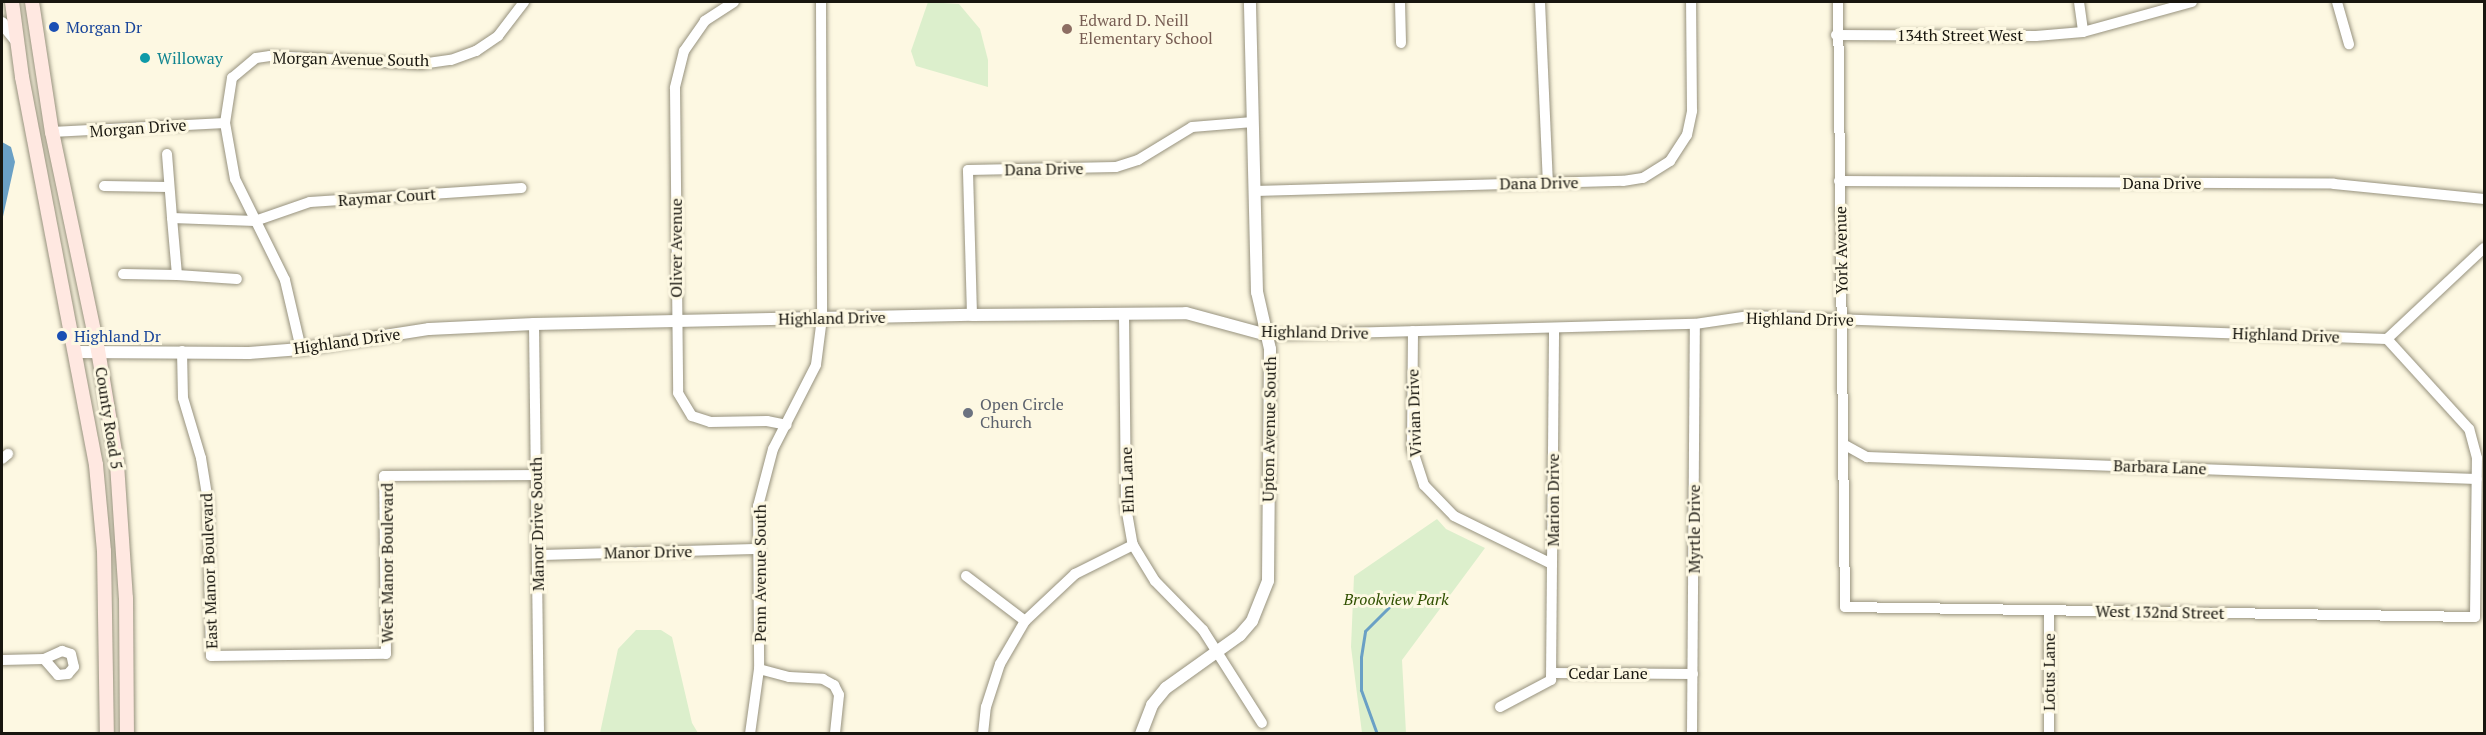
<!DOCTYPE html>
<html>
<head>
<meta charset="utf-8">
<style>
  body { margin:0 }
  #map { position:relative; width:2486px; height:735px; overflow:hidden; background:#fdf8e2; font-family:"PT Serif",serif }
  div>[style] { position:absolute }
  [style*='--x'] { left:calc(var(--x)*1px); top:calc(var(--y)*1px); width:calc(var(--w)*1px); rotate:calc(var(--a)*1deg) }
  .green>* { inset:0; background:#dcefcc }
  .water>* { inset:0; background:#6aa0c5 }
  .stream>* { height:3px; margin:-1.5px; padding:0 1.5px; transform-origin:1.5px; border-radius:1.5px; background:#6aa0c5 }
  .roads { filter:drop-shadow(0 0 2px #97927e) drop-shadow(0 0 2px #97927e) }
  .minor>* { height:10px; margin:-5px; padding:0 5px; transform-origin:5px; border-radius:5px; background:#fff }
  .tertiary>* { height:12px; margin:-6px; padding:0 6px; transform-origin:6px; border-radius:6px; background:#fff }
  .secondary>* { height:14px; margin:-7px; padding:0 7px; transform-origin:7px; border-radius:7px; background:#ffe8e1 }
  .dots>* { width:16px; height:16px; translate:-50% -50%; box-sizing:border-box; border:3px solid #fdf8e2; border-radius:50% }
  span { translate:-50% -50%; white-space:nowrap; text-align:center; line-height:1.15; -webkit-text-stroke:6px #fdf8e2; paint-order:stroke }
  .education-label { font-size:16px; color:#785e54 }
  .left { translate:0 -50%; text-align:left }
  .transit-label { font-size:16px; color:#164399 }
  .street-label { font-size:16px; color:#18160f }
  .culture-label { font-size:16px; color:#0d838f }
  .worship-label { font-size:16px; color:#5b616d }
  .park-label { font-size:16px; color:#305000; font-style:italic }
  .frame { position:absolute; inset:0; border:3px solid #18160f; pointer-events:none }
</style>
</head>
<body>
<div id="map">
  <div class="green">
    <div style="clip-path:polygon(928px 2px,959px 4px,980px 29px,988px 60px,988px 87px,916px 66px,911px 51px)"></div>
    <div style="clip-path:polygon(1437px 519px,1446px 529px,1485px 548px,1402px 660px,1406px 733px,1362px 733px,1351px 647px,1354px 576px)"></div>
    <div style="clip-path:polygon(636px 630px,661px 630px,672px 637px,692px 723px,698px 733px,600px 733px,618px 649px)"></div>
  </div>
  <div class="water">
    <div style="clip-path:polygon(2px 142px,11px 147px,15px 162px,2px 221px)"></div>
  </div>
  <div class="stream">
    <div style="--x:1377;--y:734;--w:47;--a:-110"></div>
    <div style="--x:1361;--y:690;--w:33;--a:-90"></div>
    <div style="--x:1361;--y:657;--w:26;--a:-81"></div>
    <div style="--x:1365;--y:631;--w:34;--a:-45"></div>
  </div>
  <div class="roads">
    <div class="minor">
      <div style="--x:734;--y:2;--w:35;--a:147"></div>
      <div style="--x:705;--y:21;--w:37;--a:125"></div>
      <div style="--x:684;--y:51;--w:38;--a:104"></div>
      <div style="--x:675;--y:88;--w:305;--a:89.4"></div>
      <div style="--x:678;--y:393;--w:27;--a:59"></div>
      <div style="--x:692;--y:416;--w:19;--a:18"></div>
      <div style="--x:710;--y:422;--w:57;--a:-1"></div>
      <div style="--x:767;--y:421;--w:20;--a:11"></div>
      <div style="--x:821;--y:2;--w:316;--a:89.8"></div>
      <div style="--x:822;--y:318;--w:47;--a:97.3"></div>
      <div style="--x:816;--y:365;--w:94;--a:117.1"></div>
      <div style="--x:773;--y:449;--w:59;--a:104.7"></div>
      <div style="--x:758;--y:506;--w:163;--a:89.6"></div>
      <div style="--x:759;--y:669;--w:31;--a:15"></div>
      <div style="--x:789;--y:677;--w:34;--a:3"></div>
      <div style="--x:823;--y:679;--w:13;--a:29"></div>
      <div style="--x:834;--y:685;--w:11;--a:63"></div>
      <div style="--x:839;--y:695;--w:39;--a:96"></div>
      <div style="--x:1400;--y:2;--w:41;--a:88.6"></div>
      <div style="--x:1540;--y:2;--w:181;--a:87.5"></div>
      <div style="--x:1838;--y:2;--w:605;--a:89.34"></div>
      <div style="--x:1845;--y:607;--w:630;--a:0.91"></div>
      <div style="--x:2475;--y:617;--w:159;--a:-89.3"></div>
      <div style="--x:2477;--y:458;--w:30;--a:-105"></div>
      <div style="--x:2469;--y:429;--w:122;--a:-132.3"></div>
      <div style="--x:2079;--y:2;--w:30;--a:82"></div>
      <div style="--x:2337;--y:2;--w:44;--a:74.1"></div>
      <div style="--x:1836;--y:35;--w:200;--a:0.3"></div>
      <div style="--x:2036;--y:36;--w:47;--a:-4.9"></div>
      <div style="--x:2083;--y:32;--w:113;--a:-15.4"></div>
      <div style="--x:52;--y:132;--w:173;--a:-3"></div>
      <div style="--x:167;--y:154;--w:64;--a:85.5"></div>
      <div style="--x:172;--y:218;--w:83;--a:2.1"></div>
      <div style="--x:255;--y:221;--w:58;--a:-19.1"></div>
      <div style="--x:310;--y:202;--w:212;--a:-3.8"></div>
      <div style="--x:1839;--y:181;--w:495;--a:0.3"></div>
      <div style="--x:2334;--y:184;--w:151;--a:5.7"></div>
      <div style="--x:104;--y:186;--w:65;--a:0.9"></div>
      <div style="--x:1255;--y:191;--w:368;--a:-1.6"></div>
      <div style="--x:1623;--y:181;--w:20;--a:-9"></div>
      <div style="--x:1643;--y:178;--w:32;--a:-32"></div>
      <div style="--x:1670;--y:161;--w:31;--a:-57"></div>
      <div style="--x:1687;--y:135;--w:25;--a:-78"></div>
      <div style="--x:1692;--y:111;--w:109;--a:-90.5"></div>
      <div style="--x:123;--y:274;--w:54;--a:1.1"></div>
      <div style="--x:177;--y:275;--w:57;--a:-95"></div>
      <div style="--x:177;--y:275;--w:60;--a:3.8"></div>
      <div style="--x:1124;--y:314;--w:193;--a:89.4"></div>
      <div style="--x:1126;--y:507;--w:39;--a:80"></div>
      <div style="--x:1133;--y:545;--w:42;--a:58.6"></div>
      <div style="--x:1155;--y:581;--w:69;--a:45.6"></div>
      <div style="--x:1203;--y:630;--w:110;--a:57.6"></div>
      <div style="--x:972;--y:315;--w:145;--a:-91.6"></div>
      <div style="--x:968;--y:170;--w:148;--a:-1.2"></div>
      <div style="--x:1116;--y:167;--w:23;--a:-18"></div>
      <div style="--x:1138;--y:160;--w:63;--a:-31.4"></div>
      <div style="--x:1192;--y:127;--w:61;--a:-4.7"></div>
      <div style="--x:534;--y:324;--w:410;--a:89.3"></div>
      <div style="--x:1413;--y:331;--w:117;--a:90.5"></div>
      <div style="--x:1412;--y:448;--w:39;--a:72"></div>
      <div style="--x:1424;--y:485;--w:43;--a:45.9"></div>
      <div style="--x:1454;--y:516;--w:109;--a:26.1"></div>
      <div style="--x:1267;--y:335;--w:428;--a:-1.5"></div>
      <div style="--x:1695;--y:324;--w:55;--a:-8.4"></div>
      <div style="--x:1749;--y:316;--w:638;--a:2.06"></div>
      <div style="--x:2387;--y:339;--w:133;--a:-43.2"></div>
      <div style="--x:301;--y:349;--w:71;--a:-103.1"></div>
      <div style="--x:285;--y:280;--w:113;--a:-116.3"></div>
      <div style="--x:235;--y:179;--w:57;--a:-100.1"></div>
      <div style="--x:225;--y:123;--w:46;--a:-81.2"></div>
      <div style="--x:232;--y:78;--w:31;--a:-40"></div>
      <div style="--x:256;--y:58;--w:14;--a:-8"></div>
      <div style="--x:270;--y:56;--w:151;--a:3"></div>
      <div style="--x:421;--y:64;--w:30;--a:-8"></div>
      <div style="--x:451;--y:60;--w:27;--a:-20"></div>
      <div style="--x:476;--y:51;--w:27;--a:-34"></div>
      <div style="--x:498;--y:36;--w:43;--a:-52.6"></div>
      <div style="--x:182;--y:351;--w:47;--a:88.8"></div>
      <div style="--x:183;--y:398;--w:63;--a:73.3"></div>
      <div style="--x:201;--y:458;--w:44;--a:80.8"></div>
      <div style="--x:208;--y:501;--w:155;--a:88.9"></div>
      <div style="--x:211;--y:656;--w:175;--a:-0.7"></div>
      <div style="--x:386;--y:654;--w:178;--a:-90.6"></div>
      <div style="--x:384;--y:476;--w:152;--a:-0.4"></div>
      <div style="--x:1845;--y:445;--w:25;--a:29"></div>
      <div style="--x:1867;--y:457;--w:610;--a:2.07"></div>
      <div style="--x:2;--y:459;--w:8;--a:-40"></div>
      <div style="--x:538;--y:555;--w:220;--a:-1.6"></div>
      <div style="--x:966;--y:576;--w:74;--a:37.3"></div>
      <div style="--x:2049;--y:610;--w:124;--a:90"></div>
      <div style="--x:2;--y:660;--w:42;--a:-1.4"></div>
      <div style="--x:44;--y:659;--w:20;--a:-24"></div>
      <div style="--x:62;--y:651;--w:9;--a:18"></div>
      <div style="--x:71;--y:654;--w:13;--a:77"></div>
      <div style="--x:74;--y:667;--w:9;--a:131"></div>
      <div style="--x:68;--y:674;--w:10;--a:174"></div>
      <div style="--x:58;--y:675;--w:21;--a:-131"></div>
      <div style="--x:1552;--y:673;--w:141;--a:0.4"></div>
      <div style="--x:1500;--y:707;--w:58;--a:-27.9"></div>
      <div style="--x:1551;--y:680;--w:352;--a:-89.5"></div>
      <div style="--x:750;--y:734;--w:66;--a:-82.1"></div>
      <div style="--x:983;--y:734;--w:27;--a:-84"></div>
      <div style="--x:986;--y:707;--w:45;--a:-72"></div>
      <div style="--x:1000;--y:664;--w:50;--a:-59.8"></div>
      <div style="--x:1025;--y:621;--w:69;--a:-43.2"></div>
      <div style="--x:1075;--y:574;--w:65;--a:-26.6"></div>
      <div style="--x:1692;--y:734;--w:410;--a:-89.6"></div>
    </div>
    <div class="tertiary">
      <div style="--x:2;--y:23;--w:22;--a:51"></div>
      <div style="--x:77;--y:352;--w:172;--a:0.3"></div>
      <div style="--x:249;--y:353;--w:52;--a:-4.4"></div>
      <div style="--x:301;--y:349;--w:130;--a:-8.9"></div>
      <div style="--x:429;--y:329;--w:105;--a:-2.7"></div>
      <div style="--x:534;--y:324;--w:438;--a:-1.2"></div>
      <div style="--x:972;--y:315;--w:214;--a:-0.5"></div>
      <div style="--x:1186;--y:313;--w:84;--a:15.2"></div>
      <div style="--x:1141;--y:734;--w:31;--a:-69"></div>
      <div style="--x:1152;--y:705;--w:22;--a:-51"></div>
      <div style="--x:1166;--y:688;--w:91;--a:-35.6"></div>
      <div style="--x:1240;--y:635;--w:18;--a:-49"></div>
      <div style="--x:1252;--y:621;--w:43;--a:-68.2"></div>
      <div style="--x:1268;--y:581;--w:232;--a:-89.5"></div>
      <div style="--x:1270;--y:349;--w:58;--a:-102.8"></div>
      <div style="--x:1257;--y:292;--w:290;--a:-91.4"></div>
    </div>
    <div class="secondary">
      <div style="--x:12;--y:2;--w:76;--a:82.4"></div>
      <div style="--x:22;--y:77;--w:395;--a:79.2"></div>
      <div style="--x:96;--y:465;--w:86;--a:84.7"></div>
      <div style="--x:104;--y:551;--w:183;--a:89.1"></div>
      <div style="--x:32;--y:2;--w:132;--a:81.3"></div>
      <div style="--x:52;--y:132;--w:223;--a:78.1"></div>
      <div style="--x:98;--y:350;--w:116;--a:80.5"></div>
      <div style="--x:117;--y:464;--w:134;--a:86.2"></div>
      <div style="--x:126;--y:598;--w:136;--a:89.6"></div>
    </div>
  </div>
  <div class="dots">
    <div style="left:54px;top:27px;background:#1a4fb4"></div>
    <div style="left:1067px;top:29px;background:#8d6e63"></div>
    <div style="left:145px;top:58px;background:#0f9aa8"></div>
    <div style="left:62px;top:336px;background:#1a4fb4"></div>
    <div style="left:968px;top:413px;background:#6b7280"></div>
  </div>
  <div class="education-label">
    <span class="left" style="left:1079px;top:29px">Edward D. Neill<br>Elementary School</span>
  </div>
  <div class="transit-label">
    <span class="left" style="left:66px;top:27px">Morgan Dr</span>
    <span class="left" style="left:74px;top:336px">Highland Dr</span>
  </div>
  <div class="street-label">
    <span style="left:1960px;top:35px">134th Street West</span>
    <span style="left:351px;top:59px;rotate:1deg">Morgan Avenue South</span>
    <span style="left:138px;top:128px;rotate:-4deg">Morgan Drive</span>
    <span style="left:1044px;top:169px;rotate:-1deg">Dana Drive</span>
    <span style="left:1539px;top:183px;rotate:-1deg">Dana Drive</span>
    <span style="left:2162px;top:183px">Dana Drive</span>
    <span style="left:387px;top:197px;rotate:-4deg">Raymar Court</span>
    <span style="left:676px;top:248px;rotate:-90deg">Oliver Avenue</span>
    <span style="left:1841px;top:250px;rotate:-91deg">York Avenue</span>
    <span style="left:832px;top:318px;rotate:-1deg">Highland Drive</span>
    <span style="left:1800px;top:319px;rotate:1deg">Highland Drive</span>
    <span style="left:1315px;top:332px;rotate:1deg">Highland Drive</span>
    <span style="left:2286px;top:335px;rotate:2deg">Highland Drive</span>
    <span style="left:347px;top:341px;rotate:-8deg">Highland Drive</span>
    <span style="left:1414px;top:413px;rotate:-92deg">Vivian Drive</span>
    <span style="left:109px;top:418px;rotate:81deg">County Road 5</span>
    <span style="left:1269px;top:429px;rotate:-89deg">Upton Avenue South</span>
    <span style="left:2160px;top:467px;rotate:2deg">Barbara Lane</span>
    <span style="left:1127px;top:480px;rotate:-92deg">Elm Lane</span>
    <span style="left:1553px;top:500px;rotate:-90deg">Marion Drive</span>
    <span style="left:537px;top:524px;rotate:-91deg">Manor Drive South</span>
    <span style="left:1694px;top:529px;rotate:-90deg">Myrtle Drive</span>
    <span style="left:648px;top:552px;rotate:-1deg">Manor Drive</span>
    <span style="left:387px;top:563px;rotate:-90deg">West Manor Boulevard</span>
    <span style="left:209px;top:571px;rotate:-92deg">East Manor Boulevard</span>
    <span style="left:760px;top:573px;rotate:-90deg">Penn Avenue South</span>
    <span style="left:2160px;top:612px;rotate:1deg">West 132nd Street</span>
    <span style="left:2049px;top:672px;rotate:-90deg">Lotus Lane</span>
    <span style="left:1608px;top:673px">Cedar Lane</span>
  </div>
  <div class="culture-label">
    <span class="left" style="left:157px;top:58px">Willoway</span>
  </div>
  <div class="worship-label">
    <span class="left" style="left:980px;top:413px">Open Circle<br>Church</span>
  </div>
  <div class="park-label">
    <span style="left:1396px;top:599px">Brookview Park</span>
  </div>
  <div class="frame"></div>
</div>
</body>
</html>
